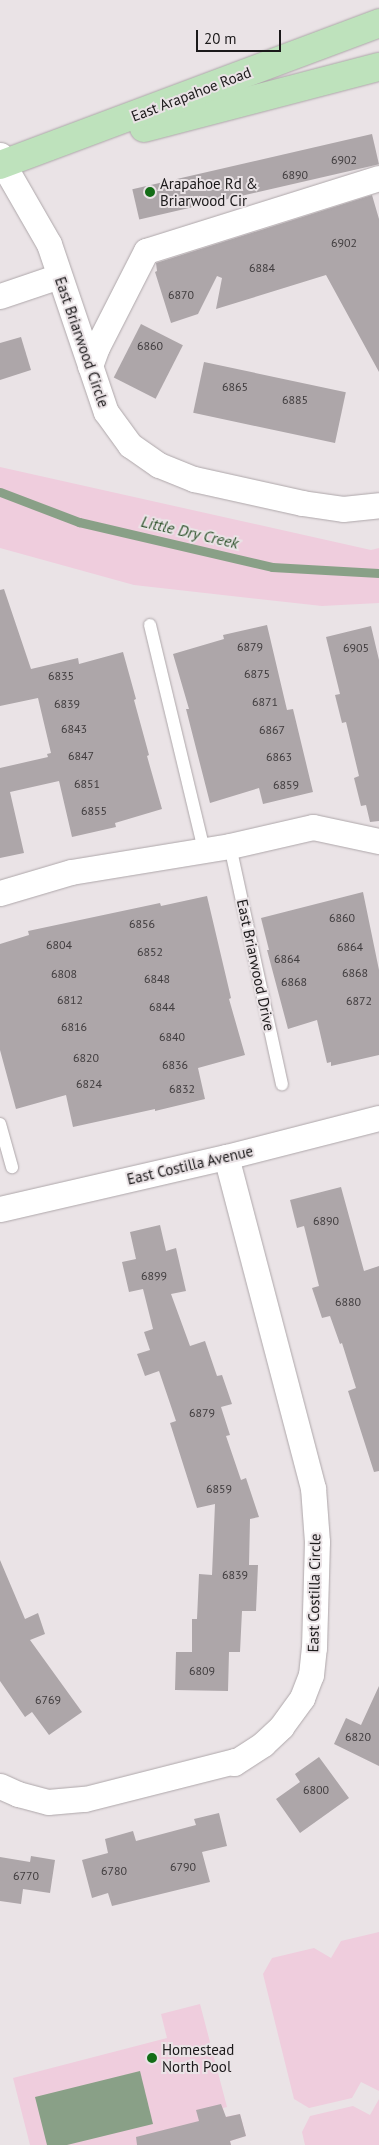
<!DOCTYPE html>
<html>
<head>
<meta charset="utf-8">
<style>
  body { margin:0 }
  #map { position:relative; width:379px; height:2145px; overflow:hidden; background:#eae3e6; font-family:"PT Sans",sans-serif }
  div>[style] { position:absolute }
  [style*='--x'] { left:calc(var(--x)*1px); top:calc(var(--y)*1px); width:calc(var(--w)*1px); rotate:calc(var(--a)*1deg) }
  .green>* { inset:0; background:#efcddd }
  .water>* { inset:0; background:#89a087 }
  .stream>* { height:9px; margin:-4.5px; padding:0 4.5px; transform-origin:4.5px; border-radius:4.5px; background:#89a087 }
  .building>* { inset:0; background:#ada6a9; transform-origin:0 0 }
  .roads { filter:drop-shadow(0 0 1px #aea7aa) drop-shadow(0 0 1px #aea7aa) }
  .lane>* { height:12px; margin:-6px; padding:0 6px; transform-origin:6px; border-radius:6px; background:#fff }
  .street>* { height:25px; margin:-12.5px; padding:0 12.5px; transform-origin:12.5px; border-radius:12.5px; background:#fff }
  .primary>* { height:28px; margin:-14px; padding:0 14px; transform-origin:14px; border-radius:14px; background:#bee2bc }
  .dots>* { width:14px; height:14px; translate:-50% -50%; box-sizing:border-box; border:2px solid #eae3e6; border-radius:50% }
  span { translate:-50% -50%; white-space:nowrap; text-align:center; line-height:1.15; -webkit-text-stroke:4px #eae3e6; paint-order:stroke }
  .number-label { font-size:12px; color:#403c3e }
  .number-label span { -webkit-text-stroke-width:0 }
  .street-label { font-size:15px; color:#1b191a }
  .poi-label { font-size:15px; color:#1b191a }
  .left { translate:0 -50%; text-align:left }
  .water-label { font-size:16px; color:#30542e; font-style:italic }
  .scale { position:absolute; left:196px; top:30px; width:85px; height:22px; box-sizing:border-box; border:2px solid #1b191a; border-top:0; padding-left:6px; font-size:15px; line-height:18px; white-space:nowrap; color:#1b191a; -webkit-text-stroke:4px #eae3e6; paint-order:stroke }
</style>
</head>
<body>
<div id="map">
  <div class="green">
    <div style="clip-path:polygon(0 467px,371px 550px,379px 548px,379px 603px,322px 606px,134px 585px,0 548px)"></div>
    <div style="clip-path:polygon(379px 1932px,379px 2091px,361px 2082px,352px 2098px,309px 2108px,294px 2099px,263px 1974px,272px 1958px,314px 1948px,331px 1958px,341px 1941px)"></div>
    <div style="clip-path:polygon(200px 2004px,227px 2107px,223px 2108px,225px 2117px,240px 2114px,246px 2136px,230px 2141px,231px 2145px,30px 2145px,13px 2078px,167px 2038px,161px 2014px)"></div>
    <div style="clip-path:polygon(379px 2099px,379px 2145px,305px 2145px,302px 2132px,310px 2116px,353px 2106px,370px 2115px)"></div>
  </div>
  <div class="water">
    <div style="clip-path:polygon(140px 2071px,153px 2124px,67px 2145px,47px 2145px,35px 2097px)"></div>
  </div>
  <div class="stream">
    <div style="--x:0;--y:492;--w:85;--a:20.8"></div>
    <div style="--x:79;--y:522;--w:198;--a:13.1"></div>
    <div style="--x:272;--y:567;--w:107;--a:3.2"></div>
  </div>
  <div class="building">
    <div style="left:372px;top:134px;width:31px;height:246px;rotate:77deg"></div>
    <div style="clip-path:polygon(372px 195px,379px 219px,379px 372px,326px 275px,216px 309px,222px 278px,217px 276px,198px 314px,171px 323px,155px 272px,157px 271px,156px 263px)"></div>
    <div style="left:141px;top:324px;width:47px;height:60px;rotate:27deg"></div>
    <div style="clip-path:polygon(21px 337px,31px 370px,0 380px,0 343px)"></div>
    <div style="left:204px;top:362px;width:145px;height:52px;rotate:12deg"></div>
    <div style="clip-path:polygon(4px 589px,31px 669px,78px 658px,79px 664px,123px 652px,136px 699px,134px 700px,149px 755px,147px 756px,162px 809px,115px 823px,116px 827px,72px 837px,59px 781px,10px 792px,24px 853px,0 858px,0 768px,48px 757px,47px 754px,51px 753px,38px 698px,0 706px,0 590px)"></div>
    <div style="clip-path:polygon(267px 625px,287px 710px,293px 709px,313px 792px,263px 804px,259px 788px,210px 803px,186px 709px,189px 709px,173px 654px,224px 639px,223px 635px)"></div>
    <div style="clip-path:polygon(371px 626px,379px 660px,379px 821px,370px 822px,366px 805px,361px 806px,354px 778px,359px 776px,346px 722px,342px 723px,335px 695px,340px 694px,326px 637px)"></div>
    <div style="clip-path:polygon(363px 892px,379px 970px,379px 1055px,331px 1066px,331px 1062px,327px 1063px,317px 1020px,288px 1029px,267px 950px,269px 950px,261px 918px)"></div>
    <div style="clip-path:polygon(207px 896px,231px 998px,229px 999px,245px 1055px,198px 1068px,205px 1099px,155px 1111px,155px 1109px,73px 1127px,66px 1095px,16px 1109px,0 1050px,0 944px,29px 935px,28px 931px,160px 903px,161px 906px)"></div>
    <div style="clip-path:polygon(341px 1187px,364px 1271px,379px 1266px,379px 1471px,374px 1472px,348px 1391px,356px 1388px,342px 1343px,340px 1344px,330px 1316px,322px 1318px,312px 1288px,319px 1286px,304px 1226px,297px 1228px,290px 1200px)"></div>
    <div style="clip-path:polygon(160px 1225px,166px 1251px,176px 1248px,186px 1291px,171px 1294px,190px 1346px,205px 1341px,217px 1376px,222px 1375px,232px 1404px,221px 1407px,230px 1435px,226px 1436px,241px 1480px,246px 1478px,259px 1517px,250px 1519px,249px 1565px,258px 1565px,256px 1611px,242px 1611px,240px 1652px,229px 1652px,228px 1691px,175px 1690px,176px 1652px,192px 1652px,192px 1619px,197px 1619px,199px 1574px,212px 1575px,215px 1504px,197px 1508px,170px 1423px,176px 1421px,159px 1371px,145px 1376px,137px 1354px,150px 1350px,144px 1332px,153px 1329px,143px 1289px,129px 1292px,122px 1262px,136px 1259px,130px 1232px)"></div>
    <div style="clip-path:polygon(0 1560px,25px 1619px,38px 1613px,45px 1634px,30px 1640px,82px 1712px,49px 1735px,32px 1712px,25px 1717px,0 1681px)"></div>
    <div style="clip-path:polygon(379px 1686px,379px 1766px,334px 1744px,346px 1718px,361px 1725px)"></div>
    <div style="clip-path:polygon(319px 1757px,349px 1798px,300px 1833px,276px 1799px,300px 1782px,295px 1774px)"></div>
    <div style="clip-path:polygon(219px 1813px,227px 1846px,202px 1852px,210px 1882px,112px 1906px,108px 1893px,92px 1898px,82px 1860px,108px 1853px,105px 1839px,133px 1831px,136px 1841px,196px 1825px,194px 1819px)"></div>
    <div style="clip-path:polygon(31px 1856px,55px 1860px,50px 1893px,23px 1889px,21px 1904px,0 1901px,0 1857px,30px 1862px)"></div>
    <div style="clip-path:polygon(221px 2104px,226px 2117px,240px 2114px,246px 2136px,230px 2141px,231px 2145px,137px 2145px,136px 2137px,199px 2121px,196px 2110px)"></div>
  </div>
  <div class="roads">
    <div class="lane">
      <div style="--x:150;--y:625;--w:231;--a:76.5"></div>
      <div style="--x:230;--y:846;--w:244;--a:77.7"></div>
      <div style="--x:0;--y:1124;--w:45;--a:74.4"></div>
    </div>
    <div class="street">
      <div style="--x:0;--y:155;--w:9;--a:72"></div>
      <div style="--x:3;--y:164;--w:92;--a:60.1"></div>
      <div style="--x:49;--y:244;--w:177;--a:71.3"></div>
      <div style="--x:106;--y:412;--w:41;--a:54"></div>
      <div style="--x:130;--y:445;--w:35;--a:35"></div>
      <div style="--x:159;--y:465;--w:38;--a:22"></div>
      <div style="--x:194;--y:479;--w:111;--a:12.5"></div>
      <div style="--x:302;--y:503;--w:41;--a:8.3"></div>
      <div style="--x:343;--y:509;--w:36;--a:-6"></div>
      <div style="--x:0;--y:296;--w:62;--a:-18.7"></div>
      <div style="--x:90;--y:366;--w:20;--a:-70"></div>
      <div style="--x:97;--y:347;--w:108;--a:-63"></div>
      <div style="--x:146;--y:251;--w:244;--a:-17.4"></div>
      <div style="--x:0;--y:893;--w:74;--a:-16.5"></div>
      <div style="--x:71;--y:872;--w:161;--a:-9.3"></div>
      <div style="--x:230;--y:846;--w:85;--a:-12.9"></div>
      <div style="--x:313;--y:827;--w:67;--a:12"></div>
      <div style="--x:0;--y:1209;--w:232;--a:-13"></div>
      <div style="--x:226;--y:1157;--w:158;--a:-14.3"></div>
      <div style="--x:0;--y:1786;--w:20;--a:24"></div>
      <div style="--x:18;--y:1794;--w:31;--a:15"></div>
      <div style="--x:48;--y:1802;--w:37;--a:-5"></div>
      <div style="--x:85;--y:1799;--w:155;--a:-14.2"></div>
      <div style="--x:235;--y:1761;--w:2;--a:117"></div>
      <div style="--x:234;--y:1763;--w:35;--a:-33"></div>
      <div style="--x:263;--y:1744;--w:25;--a:-43"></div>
      <div style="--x:281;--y:1727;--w:36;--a:-54"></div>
      <div style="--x:302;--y:1698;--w:25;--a:-69"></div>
      <div style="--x:311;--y:1675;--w:27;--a:-84"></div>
      <div style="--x:314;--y:1648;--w:106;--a:-88.4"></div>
      <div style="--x:317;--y:1542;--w:54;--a:-94.2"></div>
      <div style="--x:313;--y:1488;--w:342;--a:-104.7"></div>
    </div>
    <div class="primary">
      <div style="--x:144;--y:128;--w:243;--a:-14.6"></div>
      <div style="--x:0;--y:165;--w:405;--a:-20.5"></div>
    </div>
  </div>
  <div class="dots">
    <div style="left:150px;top:192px;background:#136c16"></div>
    <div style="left:152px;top:2058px;background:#136c16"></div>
  </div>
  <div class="number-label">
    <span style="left:344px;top:160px">6902</span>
    <span style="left:295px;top:175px">6890</span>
    <span style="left:344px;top:243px">6902</span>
    <span style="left:262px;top:268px">6884</span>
    <span style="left:181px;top:295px">6870</span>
    <span style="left:150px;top:346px">6860</span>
    <span style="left:235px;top:387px">6865</span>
    <span style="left:295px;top:400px">6885</span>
    <span style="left:250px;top:647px">6879</span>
    <span style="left:356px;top:648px">6905</span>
    <span style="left:257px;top:674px">6875</span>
    <span style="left:61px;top:676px">6835</span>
    <span style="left:265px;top:702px">6871</span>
    <span style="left:67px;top:704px">6839</span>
    <span style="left:74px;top:729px">6843</span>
    <span style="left:272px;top:730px">6867</span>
    <span style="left:81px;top:756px">6847</span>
    <span style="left:279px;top:757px">6863</span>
    <span style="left:87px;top:784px">6851</span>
    <span style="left:286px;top:785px">6859</span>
    <span style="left:94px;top:811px">6855</span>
    <span style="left:342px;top:918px">6860</span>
    <span style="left:142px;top:924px">6856</span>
    <span style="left:59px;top:945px">6804</span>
    <span style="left:350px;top:947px">6864</span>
    <span style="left:150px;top:952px">6852</span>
    <span style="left:287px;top:959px">6864</span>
    <span style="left:355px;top:973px">6868</span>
    <span style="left:64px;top:974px">6808</span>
    <span style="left:157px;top:979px">6848</span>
    <span style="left:294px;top:982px">6868</span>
    <span style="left:70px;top:1000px">6812</span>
    <span style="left:359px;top:1001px">6872</span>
    <span style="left:162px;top:1007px">6844</span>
    <span style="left:74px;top:1027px">6816</span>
    <span style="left:172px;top:1037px">6840</span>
    <span style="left:86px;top:1058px">6820</span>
    <span style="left:175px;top:1065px">6836</span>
    <span style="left:89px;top:1084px">6824</span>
    <span style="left:182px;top:1089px">6832</span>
    <span style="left:326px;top:1221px">6890</span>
    <span style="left:154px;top:1276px">6899</span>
    <span style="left:348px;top:1302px">6880</span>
    <span style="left:202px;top:1413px">6879</span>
    <span style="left:219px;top:1489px">6859</span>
    <span style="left:235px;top:1575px">6839</span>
    <span style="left:202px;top:1671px">6809</span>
    <span style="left:48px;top:1700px">6769</span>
    <span style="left:358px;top:1737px">6820</span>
    <span style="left:316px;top:1790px">6800</span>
    <span style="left:183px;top:1867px">6790</span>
    <span style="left:114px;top:1871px">6780</span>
    <span style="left:26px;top:1876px">6770</span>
  </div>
  <div class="street-label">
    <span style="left:191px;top:94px;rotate:-21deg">East Arapahoe Road</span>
    <span style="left:82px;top:342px;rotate:71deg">East Briarwood Circle</span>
    <span style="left:256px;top:965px;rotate:78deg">East Briarwood Drive</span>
    <span style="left:190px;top:1165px;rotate:-13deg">East Costilla Avenue</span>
    <span style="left:314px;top:1593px;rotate:-89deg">East Costilla Circle</span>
  </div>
  <div class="poi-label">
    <span class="left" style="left:160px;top:192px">Arapahoe Rd &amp;<br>Briarwood Cir</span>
    <span class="left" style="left:162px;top:2058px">Homestead<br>North Pool</span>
  </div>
  <div class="water-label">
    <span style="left:190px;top:532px;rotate:13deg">Little Dry Creek</span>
  </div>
  <div class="scale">20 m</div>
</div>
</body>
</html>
